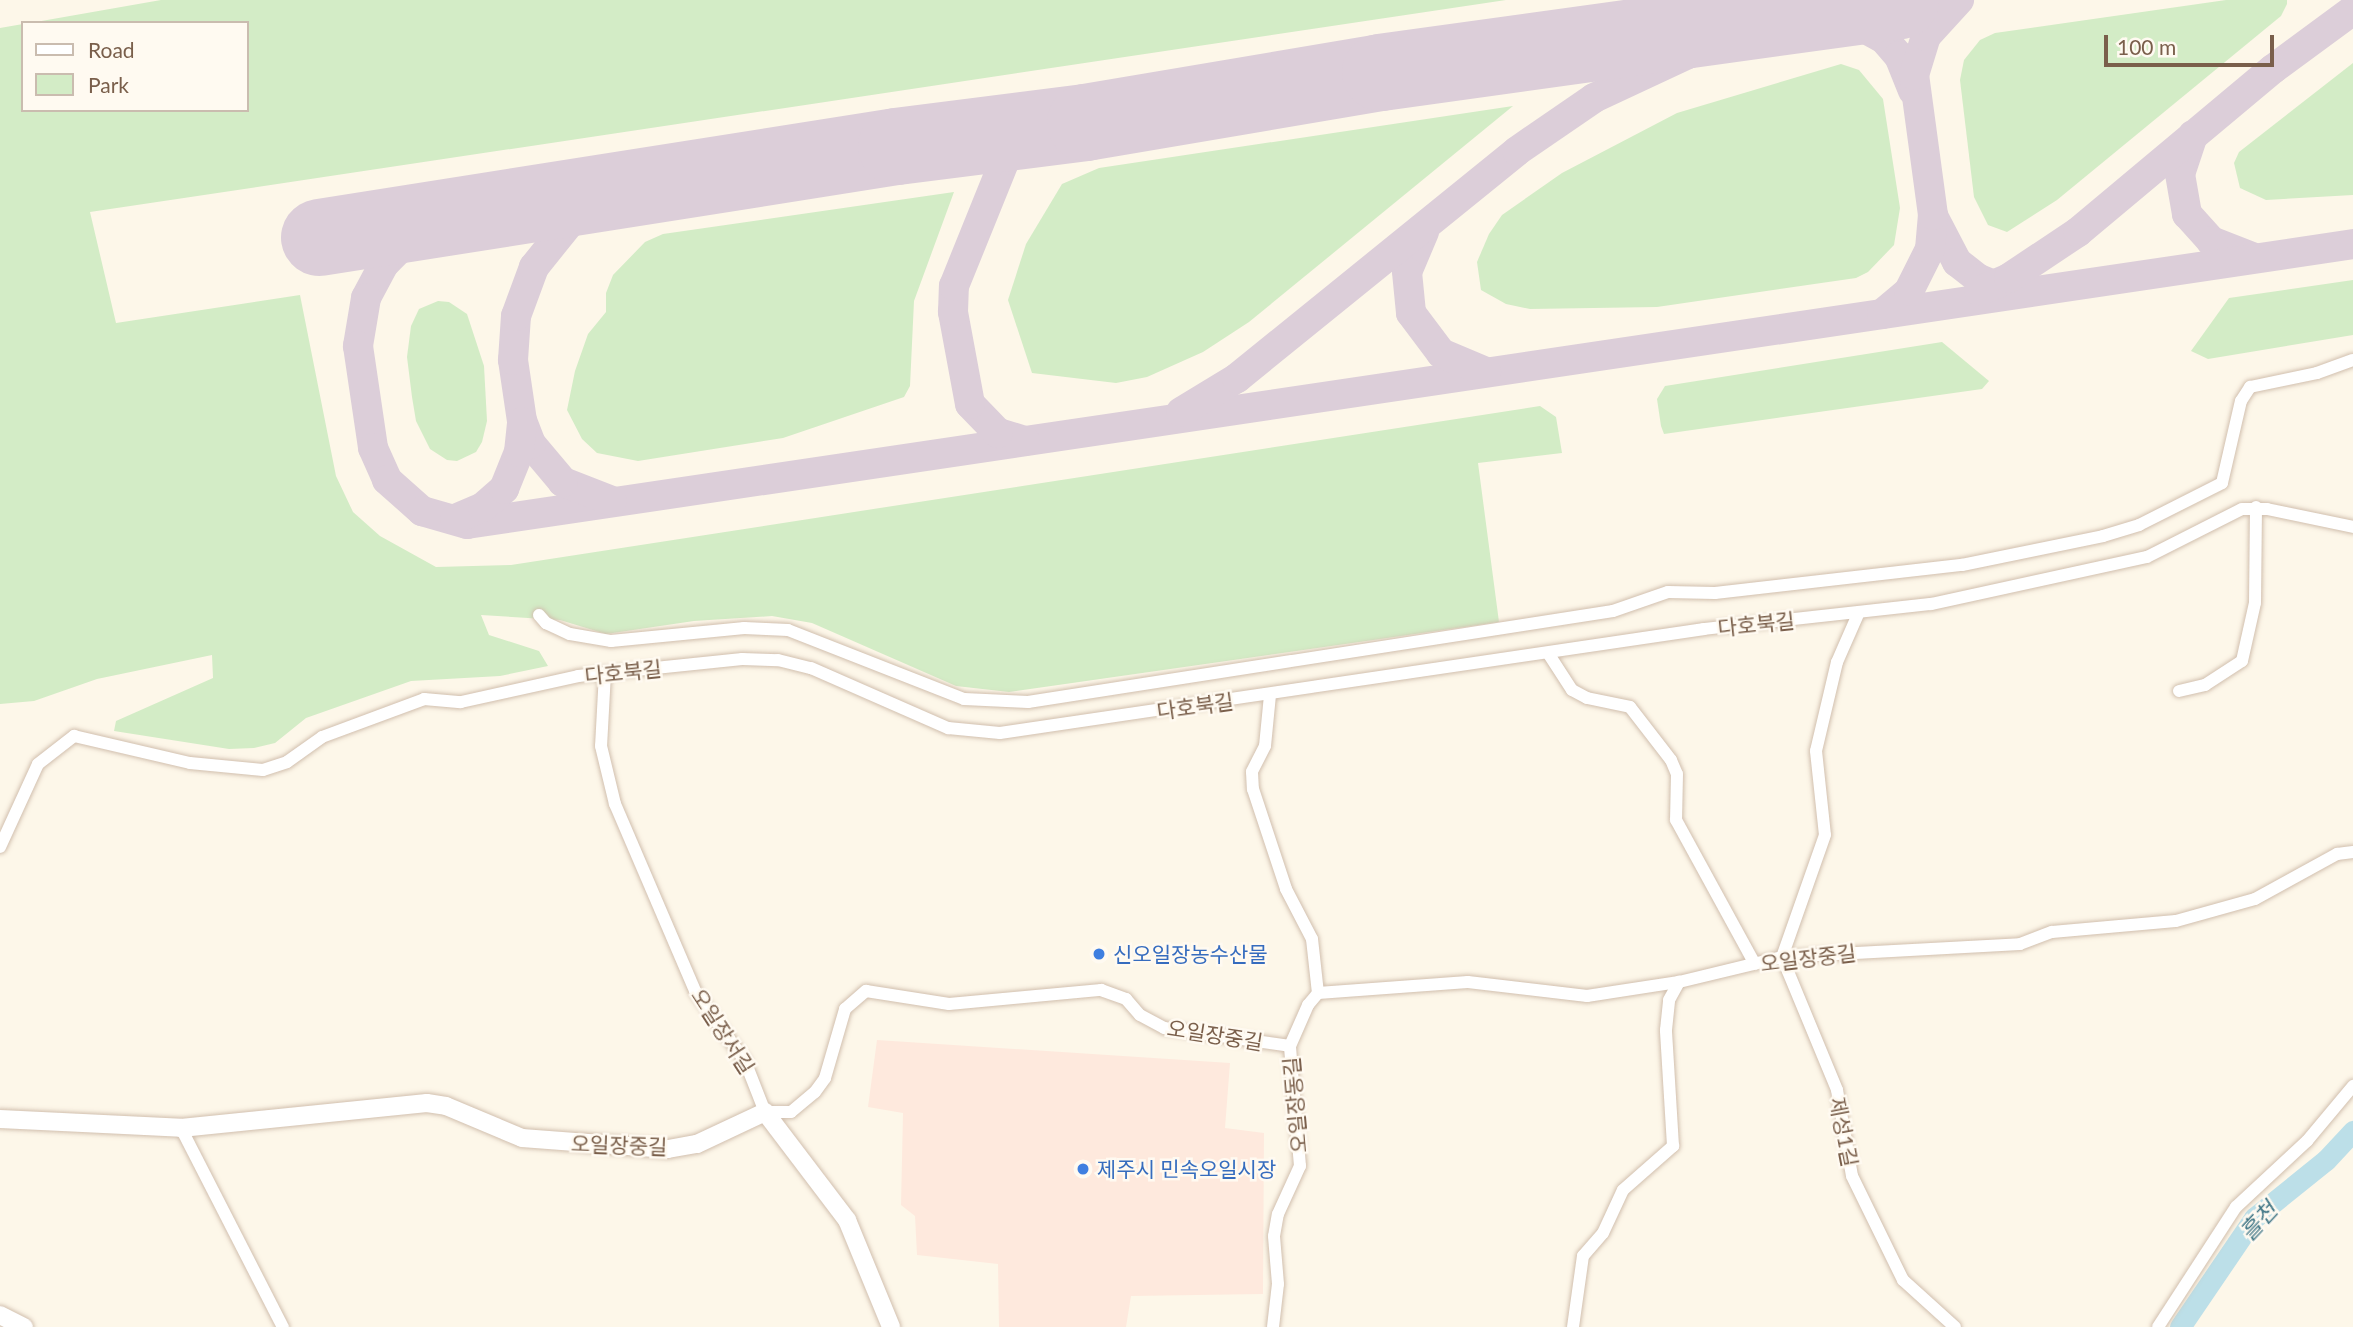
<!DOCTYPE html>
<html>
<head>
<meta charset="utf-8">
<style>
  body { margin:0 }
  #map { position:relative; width:2353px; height:1327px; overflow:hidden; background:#fdf7e9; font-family:Lato,"Noto Sans KR",sans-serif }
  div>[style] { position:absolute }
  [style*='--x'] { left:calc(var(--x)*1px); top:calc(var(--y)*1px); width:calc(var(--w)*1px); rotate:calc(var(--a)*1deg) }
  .commercial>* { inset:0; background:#fee9dd }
  .green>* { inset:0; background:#d3ecc6 }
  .river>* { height:21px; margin:-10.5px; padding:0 10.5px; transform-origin:10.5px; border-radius:10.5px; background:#bcdfe8 }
  .taxiway>* { height:30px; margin:-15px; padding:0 15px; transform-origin:15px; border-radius:15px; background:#dcced9 }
  .runway>* { height:77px; margin:-38.5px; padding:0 38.5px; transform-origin:38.5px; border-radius:38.5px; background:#dcced9 }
  .roads { filter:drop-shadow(0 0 2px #d1bfae) drop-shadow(0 0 2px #d1bfae) }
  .street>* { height:12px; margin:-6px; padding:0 6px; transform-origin:6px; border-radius:6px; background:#fff }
  .secondary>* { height:18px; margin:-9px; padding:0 9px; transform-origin:9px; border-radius:9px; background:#fff }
  .dots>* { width:19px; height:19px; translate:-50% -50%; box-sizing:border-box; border:4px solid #fffaf1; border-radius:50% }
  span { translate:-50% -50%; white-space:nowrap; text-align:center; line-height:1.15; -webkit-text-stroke:5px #fffaf1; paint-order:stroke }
  .street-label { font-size:21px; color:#7a5f4b }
  .shop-label { font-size:21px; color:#366cbe }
  .left { translate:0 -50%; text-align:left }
  .water-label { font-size:23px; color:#407686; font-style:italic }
  .legend { position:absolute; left:21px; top:21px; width:228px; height:91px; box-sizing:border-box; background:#fffaf1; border:2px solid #cabcaf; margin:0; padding:9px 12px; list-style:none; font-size:21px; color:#7a5f4b }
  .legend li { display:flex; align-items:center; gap:14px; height:35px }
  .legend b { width:35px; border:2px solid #cabcaf }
  .scale { position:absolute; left:2104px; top:35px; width:170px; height:32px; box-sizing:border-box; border:4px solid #7a5f4b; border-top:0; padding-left:9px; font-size:21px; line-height:24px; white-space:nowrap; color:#7a5f4b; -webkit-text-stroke:5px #fffaf1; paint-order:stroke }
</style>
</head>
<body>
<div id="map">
  <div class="commercial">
    <div style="clip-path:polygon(877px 1040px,1230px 1063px,1225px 1128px,1264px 1133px,1263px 1294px,1131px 1296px,1126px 1327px,999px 1327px,998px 1264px,917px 1255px,915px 1216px,901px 1205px,903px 1113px,868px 1107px)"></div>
  </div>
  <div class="green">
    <div style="clip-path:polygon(161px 0,1506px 0,90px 212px,116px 323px,300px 295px,336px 476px,353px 512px,380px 536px,436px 567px,511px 565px,1540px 406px,1556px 417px,1562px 453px,1478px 463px,1499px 622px,1009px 692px,956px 686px,812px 623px,772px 616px,694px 621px,606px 634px,560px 620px,481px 615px,489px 635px,539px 651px,548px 666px,500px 676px,411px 681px,306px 718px,275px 743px,254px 748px,229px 749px,114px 731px,116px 721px,213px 678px,212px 655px,97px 679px,34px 701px,0 704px,0 28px,23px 24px,23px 110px,247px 110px,247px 23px,30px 23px)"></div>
    <div style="clip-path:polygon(2226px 0,2287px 0,2287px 4px,2281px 16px,2057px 200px,2007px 232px,1988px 225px,1974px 197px,1960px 80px,1964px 60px,1980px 40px,1995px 33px)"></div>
    <div style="clip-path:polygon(2353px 63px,2353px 195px,2266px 200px,2240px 188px,2234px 163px,2239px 152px)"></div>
    <div style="clip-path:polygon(1841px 64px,1859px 70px,1883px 99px,1900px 208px,1894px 245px,1868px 272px,1856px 278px,1657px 307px,1530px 309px,1506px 304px,1481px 290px,1477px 262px,1489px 234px,1502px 215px,1562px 173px,1677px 113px)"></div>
    <div style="clip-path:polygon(1513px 106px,1249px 322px,1203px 352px,1147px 377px,1116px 383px,1032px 373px,1008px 300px,1026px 244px,1062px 184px,1099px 168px)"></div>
    <div style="clip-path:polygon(954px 192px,914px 301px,910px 386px,904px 397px,783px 438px,638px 461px,597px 453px,582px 439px,567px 410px,575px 371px,588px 334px,606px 312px,606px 293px,613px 275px,645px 242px,663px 234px)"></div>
    <div style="clip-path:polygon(2353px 280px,2353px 335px,2208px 359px,2191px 351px,2229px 298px)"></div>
    <div style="clip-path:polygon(438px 301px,449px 302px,467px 314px,484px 366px,487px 421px,482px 442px,476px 452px,457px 461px,447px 460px,430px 449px,416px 421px,412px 397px,407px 357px,411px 326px,419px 309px)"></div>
    <div style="clip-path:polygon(1942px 342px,1989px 381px,1982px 389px,1664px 434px,1661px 426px,1657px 399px,1665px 386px)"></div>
  </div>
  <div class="river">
    <div style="--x:2180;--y:1327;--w:132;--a:-55.8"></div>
    <div style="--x:2254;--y:1218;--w:92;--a:-38.9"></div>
    <div style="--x:2326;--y:1160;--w:40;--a:-47"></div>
  </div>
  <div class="taxiway">
    <div style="--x:1814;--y:15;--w:30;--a:4"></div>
    <div style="--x:1844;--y:17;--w:46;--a:28.8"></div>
    <div style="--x:1884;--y:39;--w:23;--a:49"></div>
    <div style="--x:1899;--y:56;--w:37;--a:68"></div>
    <div style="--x:2193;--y:135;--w:41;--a:108.4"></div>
    <div style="--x:2180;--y:174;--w:41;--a:80.1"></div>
    <div style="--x:2187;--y:214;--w:36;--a:48"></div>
    <div style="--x:2211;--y:241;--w:44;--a:21.3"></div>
    <div style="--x:1933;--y:216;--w:52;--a:62.4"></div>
    <div style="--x:1957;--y:262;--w:28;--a:38"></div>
    <div style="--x:1979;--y:279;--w:27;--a:22"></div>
    <div style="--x:451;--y:217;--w:49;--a:151.9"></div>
    <div style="--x:408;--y:240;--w:34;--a:135"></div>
    <div style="--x:384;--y:264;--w:38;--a:118"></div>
    <div style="--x:366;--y:298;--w:49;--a:99.5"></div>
    <div style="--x:358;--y:346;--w:103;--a:81.6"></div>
    <div style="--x:373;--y:448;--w:35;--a:66"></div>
    <div style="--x:387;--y:480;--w:47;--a:41.5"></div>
    <div style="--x:422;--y:511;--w:47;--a:16.1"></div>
    <div style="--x:467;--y:524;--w:1907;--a:-8.44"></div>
    <div style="--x:1424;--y:232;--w:43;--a:113"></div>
    <div style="--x:1407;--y:272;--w:41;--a:84.4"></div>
    <div style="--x:1411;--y:313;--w:50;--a:53.1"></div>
    <div style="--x:1441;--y:353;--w:49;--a:22.9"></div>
    <div style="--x:1979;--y:291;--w:33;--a:-23"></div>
    <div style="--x:2009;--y:278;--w:83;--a:-33.7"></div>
    <div style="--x:2078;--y:232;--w:254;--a:-39.9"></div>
    <div style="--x:2273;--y:69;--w:99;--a:-36.4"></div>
    <div style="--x:1882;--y:314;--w:35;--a:-40"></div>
    <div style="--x:1909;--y:291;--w:47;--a:-63.4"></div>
    <div style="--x:1930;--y:249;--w:34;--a:-85"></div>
    <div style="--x:1933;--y:215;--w:141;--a:-97.7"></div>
    <div style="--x:1914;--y:75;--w:41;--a:-72.9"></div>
    <div style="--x:1926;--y:36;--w:49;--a:-47.5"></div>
    <div style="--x:1181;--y:412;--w:66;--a:-31.3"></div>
    <div style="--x:1237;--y:378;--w:360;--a:-39"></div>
    <div style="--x:1517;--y:151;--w:93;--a:-34.5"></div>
    <div style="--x:1594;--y:98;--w:104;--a:-25.1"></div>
    <div style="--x:1688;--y:54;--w:153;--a:-17.1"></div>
    <div style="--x:1025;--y:441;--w:28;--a:-163"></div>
    <div style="--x:998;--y:433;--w:40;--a:-134"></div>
    <div style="--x:970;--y:404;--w:94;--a:-100.5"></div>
    <div style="--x:953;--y:312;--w:26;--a:-88"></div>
    <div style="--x:954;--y:286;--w:136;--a:-68"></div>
    <div style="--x:1005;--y:160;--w:33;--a:-41"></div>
    <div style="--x:1030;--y:138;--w:57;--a:-16.2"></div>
    <div style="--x:612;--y:501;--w:53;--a:-158.8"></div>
    <div style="--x:563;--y:482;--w:50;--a:-130.1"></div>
    <div style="--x:531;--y:444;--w:25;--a:-111"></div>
    <div style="--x:522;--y:421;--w:62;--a:-98.4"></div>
    <div style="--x:513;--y:360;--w:44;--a:-86.1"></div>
    <div style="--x:516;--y:316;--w:52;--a:-69.8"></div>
    <div style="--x:534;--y:267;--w:59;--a:-51.2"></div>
    <div style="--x:571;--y:221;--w:39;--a:-32"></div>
    <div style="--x:604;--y:200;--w:56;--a:-17.8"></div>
    <div style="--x:455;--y:519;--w:30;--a:-23"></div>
    <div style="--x:483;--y:507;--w:28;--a:-41"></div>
    <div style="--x:504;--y:489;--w:40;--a:-68"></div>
    <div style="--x:519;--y:452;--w:30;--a:-84"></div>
  </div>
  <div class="runway">
    <div style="--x:319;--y:237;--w:584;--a:-8.96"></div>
    <div style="--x:896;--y:146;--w:191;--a:-7.2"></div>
    <div style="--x:1085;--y:122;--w:299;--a:-9.6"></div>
    <div style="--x:1380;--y:72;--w:525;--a:-7.88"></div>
  </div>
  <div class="roads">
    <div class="street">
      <div style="--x:1859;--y:612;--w:55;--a:113.7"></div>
      <div style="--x:1837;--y:662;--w:91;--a:103.3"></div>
      <div style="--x:1816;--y:751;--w:84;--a:83.9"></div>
      <div style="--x:1825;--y:835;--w:129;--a:109.4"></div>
      <div style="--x:1782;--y:957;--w:144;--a:67.5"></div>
      <div style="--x:1837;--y:1090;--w:87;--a:80.1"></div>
      <div style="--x:1852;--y:1176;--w:116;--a:63.9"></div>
      <div style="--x:1903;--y:1280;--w:70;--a:42.1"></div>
      <div style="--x:539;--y:615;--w:11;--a:49"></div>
      <div style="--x:546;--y:623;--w:26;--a:25"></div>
      <div style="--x:570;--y:634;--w:42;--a:9.7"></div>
      <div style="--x:611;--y:641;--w:134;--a:-5.6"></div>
      <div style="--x:744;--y:628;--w:44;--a:2.6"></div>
      <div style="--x:788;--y:630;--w:189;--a:21.4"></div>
      <div style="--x:964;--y:699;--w:64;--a:2.7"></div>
      <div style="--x:1028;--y:702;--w:592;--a:-8.84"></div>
      <div style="--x:1613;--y:611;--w:58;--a:-19.1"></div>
      <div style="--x:1668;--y:592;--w:47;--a:1.2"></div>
      <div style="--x:1715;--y:593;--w:249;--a:-6.5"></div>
      <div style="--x:1962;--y:565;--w:144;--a:-11.6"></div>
      <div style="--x:2103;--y:536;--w:38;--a:-17"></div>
      <div style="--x:2139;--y:525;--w:93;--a:-26.8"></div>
      <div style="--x:2222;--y:483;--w:84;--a:-77"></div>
      <div style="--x:2241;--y:401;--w:17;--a:-57"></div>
      <div style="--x:2250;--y:387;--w:68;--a:-11.8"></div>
      <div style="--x:2317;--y:373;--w:38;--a:-20"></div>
      <div style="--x:1548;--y:653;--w:44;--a:57"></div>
      <div style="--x:1572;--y:690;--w:17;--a:28"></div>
      <div style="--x:1587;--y:698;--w:44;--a:11.8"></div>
      <div style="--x:1630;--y:707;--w:67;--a:52.3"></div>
      <div style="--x:1671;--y:760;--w:15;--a:67"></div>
      <div style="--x:1677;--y:774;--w:46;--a:91.2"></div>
      <div style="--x:1676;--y:820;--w:164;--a:61.3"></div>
      <div style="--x:605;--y:673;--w:73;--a:93.1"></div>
      <div style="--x:601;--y:746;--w:60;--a:76.4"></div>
      <div style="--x:615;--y:804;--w:203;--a:66.8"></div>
      <div style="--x:695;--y:991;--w:86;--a:54.5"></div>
      <div style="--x:745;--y:1061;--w:55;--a:68.6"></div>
      <div style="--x:765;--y:1112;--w:26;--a:0"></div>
      <div style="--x:791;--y:1112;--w:31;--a:-40"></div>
      <div style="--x:815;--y:1092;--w:17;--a:-54"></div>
      <div style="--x:825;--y:1078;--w:72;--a:-73.8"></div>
      <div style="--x:845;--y:1009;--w:28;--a:-41"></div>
      <div style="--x:866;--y:991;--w:84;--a:8.9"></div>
      <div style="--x:949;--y:1004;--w:153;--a:-5.3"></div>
      <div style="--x:1101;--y:990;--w:27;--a:20"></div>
      <div style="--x:1126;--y:999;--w:21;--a:49"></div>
      <div style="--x:1140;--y:1015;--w:27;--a:28"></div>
      <div style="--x:1164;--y:1028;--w:127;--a:8.1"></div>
      <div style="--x:2179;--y:691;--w:27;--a:-13"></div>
      <div style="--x:2205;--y:685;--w:44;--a:-33"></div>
      <div style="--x:2242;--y:661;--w:59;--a:-77.4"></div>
      <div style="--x:2255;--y:603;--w:96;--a:-89.4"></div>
      <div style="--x:1270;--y:695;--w:51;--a:95.6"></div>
      <div style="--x:1265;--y:746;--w:29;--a:117"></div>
      <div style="--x:1252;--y:772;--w:17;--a:87"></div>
      <div style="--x:1253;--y:789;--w:105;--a:71.7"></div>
      <div style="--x:1286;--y:889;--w:56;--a:62.5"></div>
      <div style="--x:1312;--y:939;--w:54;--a:83.7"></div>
      <div style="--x:0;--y:847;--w:91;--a:-65.4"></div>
      <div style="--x:38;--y:764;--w:46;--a:-37.9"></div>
      <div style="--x:74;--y:736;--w:119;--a:13.1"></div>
      <div style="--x:190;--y:763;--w:73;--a:5.5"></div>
      <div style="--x:263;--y:770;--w:25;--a:-18"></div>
      <div style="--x:287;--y:762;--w:43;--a:-35.5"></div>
      <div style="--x:322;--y:737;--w:109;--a:-20.4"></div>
      <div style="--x:424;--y:699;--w:37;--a:5"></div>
      <div style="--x:461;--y:702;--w:120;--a:-12.5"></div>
      <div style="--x:578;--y:676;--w:165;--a:-5.9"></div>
      <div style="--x:742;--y:659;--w:36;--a:2"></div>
      <div style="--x:778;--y:660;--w:34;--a:14"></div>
      <div style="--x:811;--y:668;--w:150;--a:23.7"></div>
      <div style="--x:948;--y:728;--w:52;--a:5.5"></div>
      <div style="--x:1000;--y:733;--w:712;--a:-8.4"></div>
      <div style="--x:1704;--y:629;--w:228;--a:-6.3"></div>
      <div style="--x:1931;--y:604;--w:221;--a:-12.3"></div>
      <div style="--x:2147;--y:557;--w:106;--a:-26.8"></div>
      <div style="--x:2242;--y:509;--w:25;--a:0"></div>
      <div style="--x:2267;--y:509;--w:88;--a:11.8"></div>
      <div style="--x:1290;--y:1046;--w:45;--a:-66.3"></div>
      <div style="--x:1308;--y:1005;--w:16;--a:-50"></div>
      <div style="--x:1318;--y:993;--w:150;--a:-4.2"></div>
      <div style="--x:1468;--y:982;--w:120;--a:6.7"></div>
      <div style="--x:1587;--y:996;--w:93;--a:-8.7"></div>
      <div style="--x:1679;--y:982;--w:106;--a:-13.6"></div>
      <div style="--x:1782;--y:957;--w:238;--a:-3.1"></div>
      <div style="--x:2020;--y:944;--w:34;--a:-21"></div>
      <div style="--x:2052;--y:932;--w:124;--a:-5.1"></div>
      <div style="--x:2176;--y:921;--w:82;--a:-15.6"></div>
      <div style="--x:2255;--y:899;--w:94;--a:-28.8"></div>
      <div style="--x:2337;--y:854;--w:16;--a:-7"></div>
      <div style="--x:181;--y:1128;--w:224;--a:62.9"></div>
      <div style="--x:1273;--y:1327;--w:43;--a:-83.4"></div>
      <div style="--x:1278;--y:1284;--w:48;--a:-94.8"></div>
      <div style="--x:1274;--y:1236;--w:22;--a:-80"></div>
      <div style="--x:1278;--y:1214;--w:53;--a:-65.4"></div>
      <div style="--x:1300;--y:1166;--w:120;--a:-94.8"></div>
      <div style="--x:1573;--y:1327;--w:72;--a:-82"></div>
      <div style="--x:1583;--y:1256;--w:30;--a:-49"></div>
      <div style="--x:1603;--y:1233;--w:47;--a:-65.1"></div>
      <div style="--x:1623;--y:1190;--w:67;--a:-41.3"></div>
      <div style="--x:1673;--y:1146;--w:116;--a:-93.5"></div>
      <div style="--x:1666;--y:1030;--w:30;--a:-84"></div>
      <div style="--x:1669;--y:1000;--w:21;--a:-61"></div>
      <div style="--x:2158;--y:1327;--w:143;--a:-57"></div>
      <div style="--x:2236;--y:1207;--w:97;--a:-42.9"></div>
      <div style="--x:2307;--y:1141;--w:72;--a:-50.1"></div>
    </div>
    <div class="secondary">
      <div style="--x:0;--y:1119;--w:181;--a:2.8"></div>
      <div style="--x:181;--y:1128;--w:247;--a:-5.8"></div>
      <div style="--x:427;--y:1103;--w:19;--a:9"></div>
      <div style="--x:446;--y:1106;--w:82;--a:22.8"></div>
      <div style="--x:522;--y:1138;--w:146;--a:4.3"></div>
      <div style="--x:668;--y:1149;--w:29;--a:-10"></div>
      <div style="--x:697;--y:1144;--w:75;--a:-25.2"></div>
      <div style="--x:765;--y:1112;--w:136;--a:52.8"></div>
      <div style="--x:847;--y:1220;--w:116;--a:67.6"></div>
      <div style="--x:0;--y:1315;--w:27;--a:27"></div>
    </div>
  </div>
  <div class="dots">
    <div style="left:1099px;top:954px;background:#3f7fe0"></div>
    <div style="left:1083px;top:1169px;background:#3f7fe0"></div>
  </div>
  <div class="street-label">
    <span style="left:1756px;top:624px;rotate:-6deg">다호북길</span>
    <span style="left:623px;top:672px;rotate:-6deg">다호북길</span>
    <span style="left:1195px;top:706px;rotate:-8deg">다호북길</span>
    <span style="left:1808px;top:958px;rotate:-7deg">오일장중길</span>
    <span style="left:723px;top:1031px;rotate:57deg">오일장서길</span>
    <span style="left:1215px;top:1035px;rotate:9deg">오일장중길</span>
    <span style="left:1295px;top:1105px;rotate:-95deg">오일장동길</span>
    <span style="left:1844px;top:1132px;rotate:79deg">제성1길</span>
    <span style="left:619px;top:1145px;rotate:2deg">오일장중길</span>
  </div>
  <div class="shop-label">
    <span class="left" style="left:1113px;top:954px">신오일장농수산물</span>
    <span class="left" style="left:1097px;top:1169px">제주시 민속오일시장</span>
  </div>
  <div class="water-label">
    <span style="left:2258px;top:1221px;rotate:-47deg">흘천</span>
  </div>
  <ul class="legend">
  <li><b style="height:9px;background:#fff"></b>Road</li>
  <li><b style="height:19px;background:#d3ecc6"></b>Park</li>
  </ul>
  <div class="scale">100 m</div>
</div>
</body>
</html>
